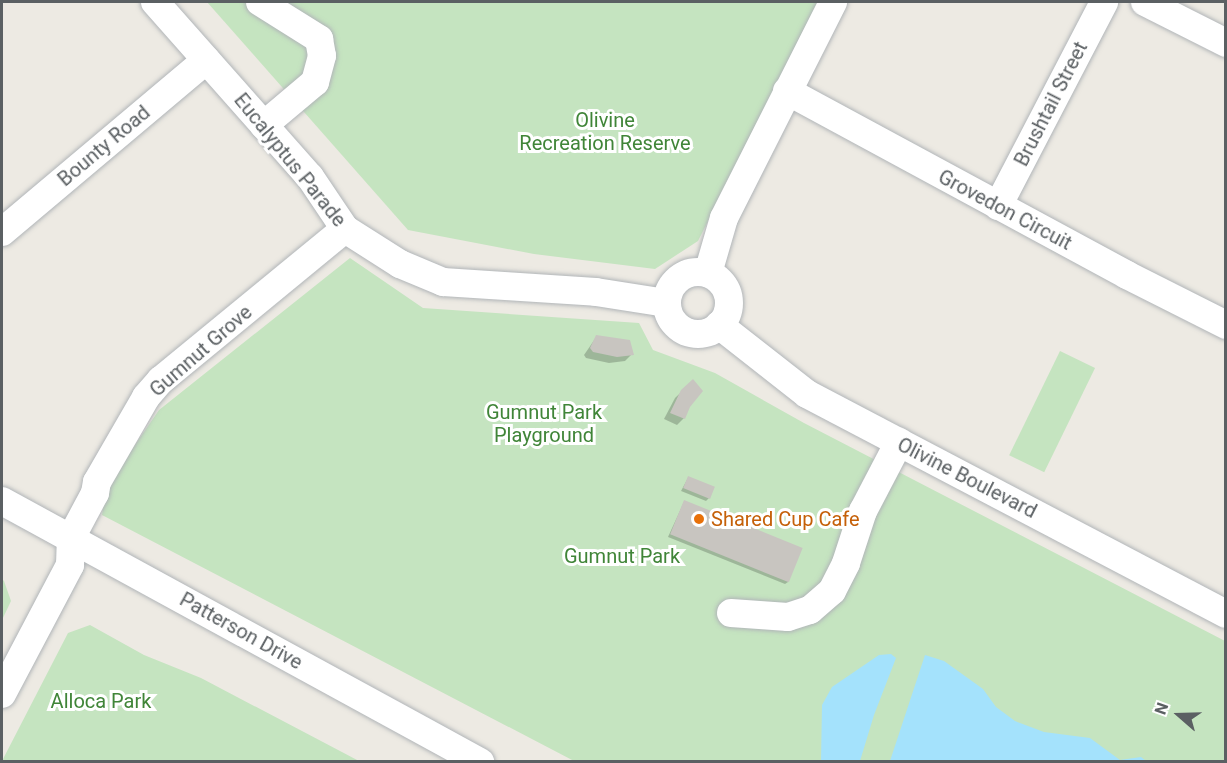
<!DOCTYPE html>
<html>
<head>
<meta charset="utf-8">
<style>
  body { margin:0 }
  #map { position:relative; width:1227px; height:763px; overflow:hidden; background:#edeae3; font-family:Roboto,sans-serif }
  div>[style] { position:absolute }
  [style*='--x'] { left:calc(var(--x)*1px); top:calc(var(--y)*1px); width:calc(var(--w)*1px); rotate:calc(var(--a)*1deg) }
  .green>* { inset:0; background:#c5e4c0; transform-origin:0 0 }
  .water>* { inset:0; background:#a4e2fc }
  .shadow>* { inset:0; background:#0003 }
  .building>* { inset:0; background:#c8c5c0; transform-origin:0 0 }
  .roads { filter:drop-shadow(0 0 2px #b1b5b8) drop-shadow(0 0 2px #b1b5b8) }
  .minor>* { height:28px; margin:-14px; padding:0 14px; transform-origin:14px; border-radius:14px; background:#fff }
  .minor>.ring { margin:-14px; padding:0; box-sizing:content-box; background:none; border:28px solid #fff; border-radius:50% }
  .dots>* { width:16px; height:16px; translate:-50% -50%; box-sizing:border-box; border:3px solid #fff; border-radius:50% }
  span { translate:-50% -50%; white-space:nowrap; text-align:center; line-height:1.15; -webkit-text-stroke:6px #fff; paint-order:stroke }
  .street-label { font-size:20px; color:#5b6063 }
  .park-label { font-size:20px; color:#408538 }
  .food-label { font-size:20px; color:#c56008 }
  .left { translate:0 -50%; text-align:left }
  .frame { position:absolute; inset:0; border:3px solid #5b6063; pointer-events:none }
  .north { position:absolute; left:1149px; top:685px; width:60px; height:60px; -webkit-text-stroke:4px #fff; paint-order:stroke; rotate:290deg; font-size:16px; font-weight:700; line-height:24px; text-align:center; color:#5b6063 }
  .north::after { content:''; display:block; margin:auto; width:21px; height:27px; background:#5b6063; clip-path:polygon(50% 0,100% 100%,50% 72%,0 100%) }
</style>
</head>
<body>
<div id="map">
  <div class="green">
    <div style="clip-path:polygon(207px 2px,819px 2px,698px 241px,655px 269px,534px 254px,408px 230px)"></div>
    <div style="clip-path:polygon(350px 258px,423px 308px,639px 323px,653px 350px,715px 373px,804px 423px,1225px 641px,1225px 761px,574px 761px,102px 515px,106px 487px,159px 410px)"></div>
    <div style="left:1060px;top:351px;width:39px;height:116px;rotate:26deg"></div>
    <div style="clip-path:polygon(2px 579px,4px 581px,11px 601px,2px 620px)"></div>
    <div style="clip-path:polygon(90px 625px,144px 655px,201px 678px,359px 761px,2px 761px,68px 633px)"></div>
  </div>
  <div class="water">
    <div style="clip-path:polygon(891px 654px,896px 658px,874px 715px,860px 761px,821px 761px,822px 705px,832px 687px,879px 655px)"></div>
    <div style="clip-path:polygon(925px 655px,944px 661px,983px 689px,996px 707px,1015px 721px,1044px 732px,1090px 738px,1120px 760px,1141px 757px,1146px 761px,890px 761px)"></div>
  </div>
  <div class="shadow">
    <div style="clip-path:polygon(597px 336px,632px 354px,625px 361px,609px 363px,586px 358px,584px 355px)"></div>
    <div style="clip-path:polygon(693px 381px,684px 418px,677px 425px,664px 419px,675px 398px)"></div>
    <div style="clip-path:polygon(688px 478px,709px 498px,706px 501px,681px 491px)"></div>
    <div style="clip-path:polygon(684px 502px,801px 549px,788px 582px,785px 584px,668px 537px)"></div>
  </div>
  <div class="building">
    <div style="clip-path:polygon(596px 335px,630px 340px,634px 355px,617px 357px,593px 352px,590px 348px)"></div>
    <div style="clip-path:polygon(693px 379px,703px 391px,690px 407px,685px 419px,670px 413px,681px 390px)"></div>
    <div style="left:688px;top:476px;width:29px;height:13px;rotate:22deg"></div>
    <div style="left:684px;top:500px;width:128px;height:37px;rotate:22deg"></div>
  </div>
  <div class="roads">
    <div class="minor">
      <div style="--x:155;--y:2;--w:234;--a:48.5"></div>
      <div style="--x:310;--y:177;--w:63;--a:56.1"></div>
      <div style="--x:345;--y:229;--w:65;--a:32.5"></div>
      <div style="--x:400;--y:264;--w:47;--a:22.7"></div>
      <div style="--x:443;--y:282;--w:153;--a:3.7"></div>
      <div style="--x:596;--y:292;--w:71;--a:8.9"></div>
      <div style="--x:260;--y:2;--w:70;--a:32.1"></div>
      <div style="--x:319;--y:39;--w:17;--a:80"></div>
      <div style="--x:322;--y:56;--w:27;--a:105"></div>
      <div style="--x:315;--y:82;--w:67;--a:139.9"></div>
      <div style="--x:1145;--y:2;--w:91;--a:26.8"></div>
      <div style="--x:787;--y:91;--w:387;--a:28.4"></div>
      <div style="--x:1127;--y:275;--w:111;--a:26.8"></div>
      <div style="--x:998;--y:206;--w:230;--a:-62.5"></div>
      <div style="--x:2;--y:232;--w:267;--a:-40.1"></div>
      <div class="ring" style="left:667px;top:272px;width:34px;height:34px"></div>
      <div style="--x:708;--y:273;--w:57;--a:-73.8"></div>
      <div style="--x:724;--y:218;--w:242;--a:-63.2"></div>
      <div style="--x:719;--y:325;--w:112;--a:38.1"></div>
      <div style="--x:807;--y:394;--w:473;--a:27.7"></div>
      <div style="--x:2;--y:501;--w:545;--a:28.64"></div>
      <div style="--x:731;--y:613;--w:57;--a:4"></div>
      <div style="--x:788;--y:617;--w:23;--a:-18"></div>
      <div style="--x:810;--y:610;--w:29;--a:-41"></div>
      <div style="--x:832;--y:591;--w:31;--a:-63"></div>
      <div style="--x:846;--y:563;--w:55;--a:-71.9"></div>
      <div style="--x:863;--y:511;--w:78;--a:-62.4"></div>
      <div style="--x:2;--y:694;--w:146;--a:-62.2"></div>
      <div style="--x:70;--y:565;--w:27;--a:-88"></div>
      <div style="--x:71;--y:538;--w:51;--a:-61.9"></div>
      <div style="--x:95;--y:493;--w:11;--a:-80"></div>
      <div style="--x:97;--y:482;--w:98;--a:-60"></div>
      <div style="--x:146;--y:397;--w:23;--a:-49"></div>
      <div style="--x:161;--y:380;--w:238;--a:-39.4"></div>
    </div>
  </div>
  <div class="dots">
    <div style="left:699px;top:519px;background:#e8710a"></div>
  </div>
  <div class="street-label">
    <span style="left:1051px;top:104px;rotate:-63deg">Brushtail Street</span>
    <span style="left:104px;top:146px;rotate:-40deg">Bounty Road</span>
    <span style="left:290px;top:160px;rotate:51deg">Eucalyptus Parade</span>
    <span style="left:1005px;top:210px;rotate:28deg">Grovedon Circuit</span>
    <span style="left:201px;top:351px;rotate:-41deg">Gumnut Grove</span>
    <span style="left:967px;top:478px;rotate:27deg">Olivine Boulevard</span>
    <span style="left:241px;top:631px;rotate:29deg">Patterson Drive</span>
  </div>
  <div class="park-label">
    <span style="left:605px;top:132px">Olivine<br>Recreation Reserve</span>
    <span style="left:544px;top:424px">Gumnut Park<br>Playground</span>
    <span style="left:622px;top:556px">Gumnut Park</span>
    <span style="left:101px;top:701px">Alloca Park</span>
  </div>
  <div class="food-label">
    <span class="left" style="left:711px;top:519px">Shared Cup Cafe</span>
  </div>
  <div class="frame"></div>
  <div class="north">N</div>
</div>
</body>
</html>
